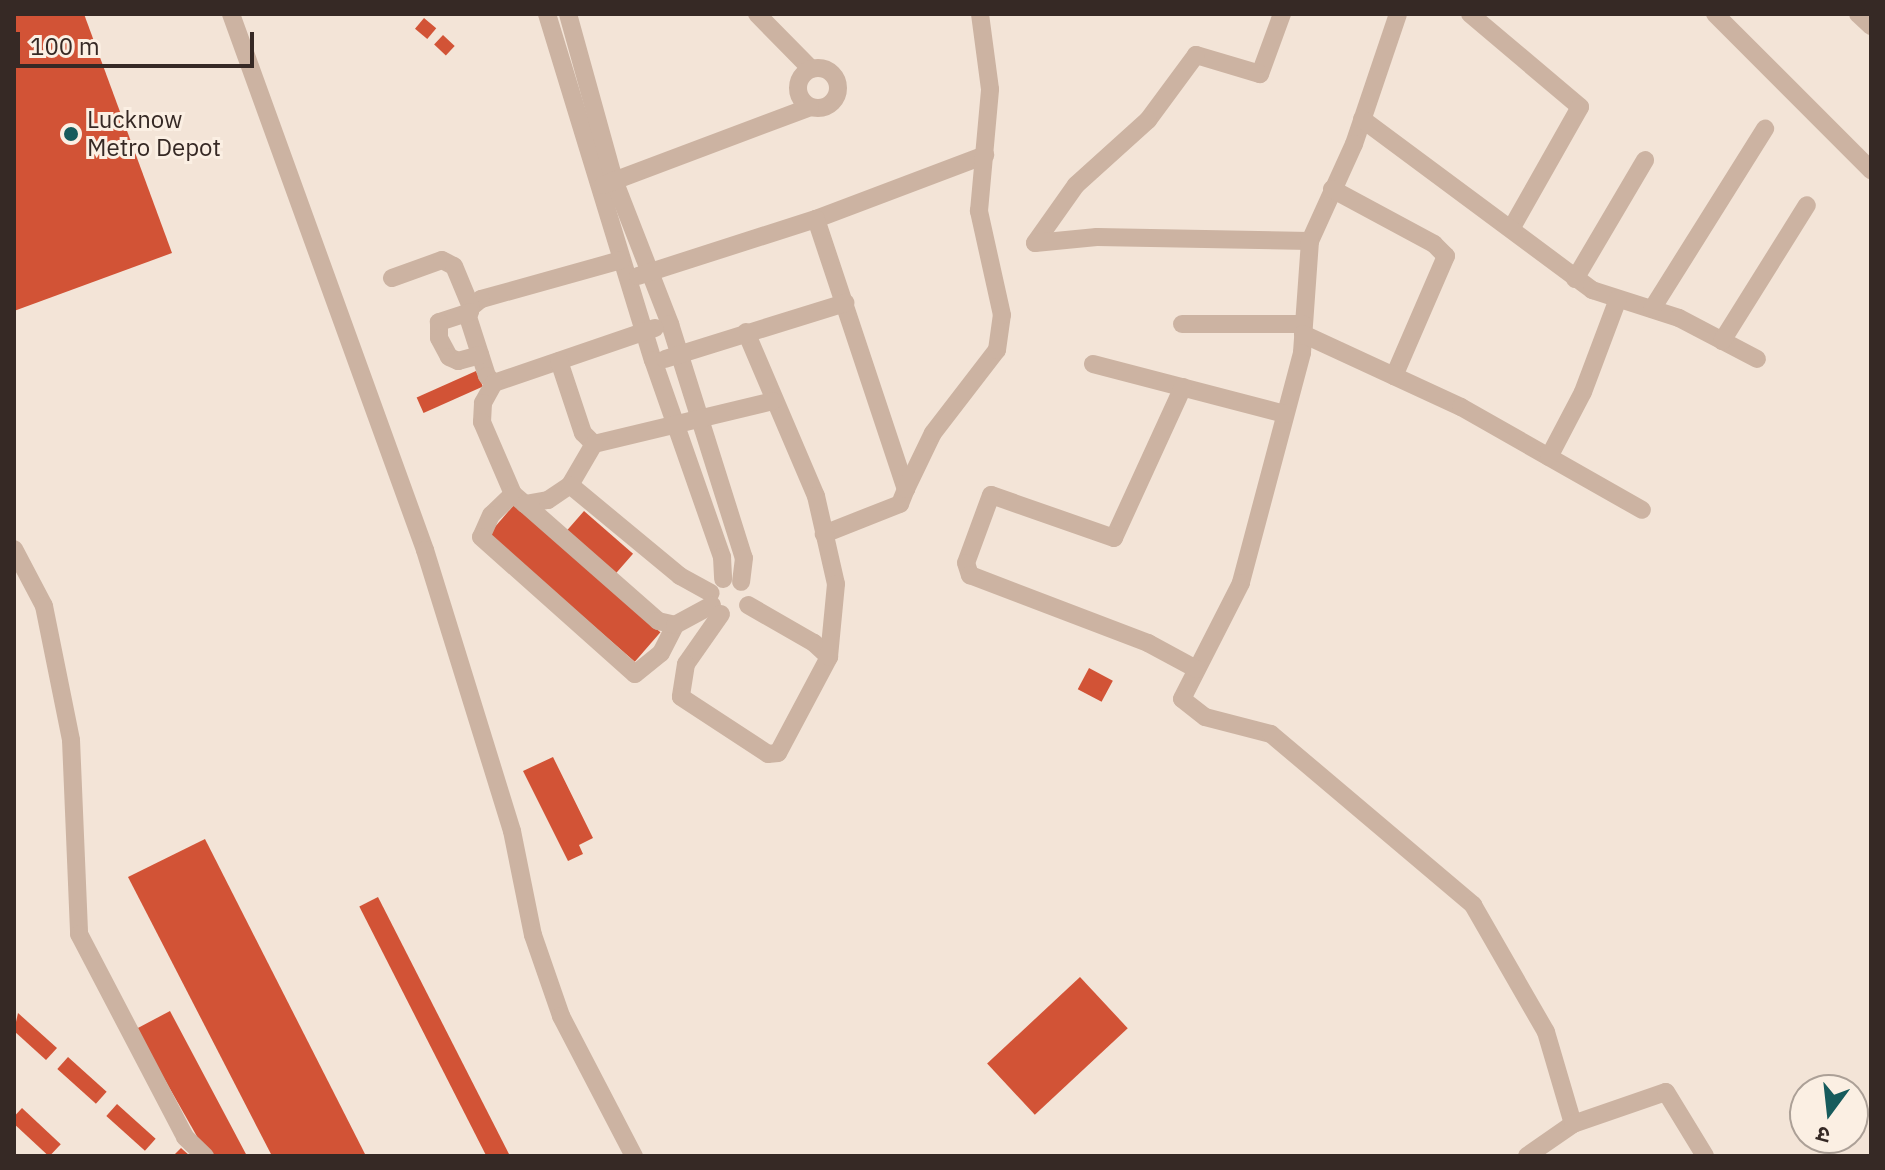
<!DOCTYPE html>
<html>
<head>
<meta charset="utf-8">
<style>
  body { margin:0 }
  #map { position:relative; width:1885px; height:1170px; overflow:hidden; background:#f3e4d7; font-family:"IBM Plex Sans","Noto Sans Devanagari",sans-serif }
  div>[style] { position:absolute }
  [style*='--x'] { left:calc(var(--x)*1px); top:calc(var(--y)*1px); width:calc(var(--w)*1px); rotate:calc(var(--a)*1deg) }
  .building>* { inset:0; background:#d25336; transform-origin:0 0 }
  .minor>* { height:18px; margin:-9px; padding:0 9px; transform-origin:9px; border-radius:9px; background:#ccb3a2 }
  .minor>.ring { margin:-9px; padding:0; box-sizing:content-box; background:none; border:18px solid #ccb3a2; border-radius:50% }
  .dots>* { width:22px; height:22px; translate:-50% -50%; box-sizing:border-box; border:4px solid #fbefe3; border-radius:50% }
  span { translate:-50% -50%; white-space:nowrap; text-align:center; line-height:1.15; -webkit-text-stroke:6px #fbefe3; paint-order:stroke }
  .poi-label { font-size:24px; color:#362925 }
  .left { translate:0 -50%; text-align:left }
  .frame { position:absolute; inset:0; border:16px solid #362925; pointer-events:none }
  .north { position:absolute; left:1789px; top:1074px; width:80px; height:80px; box-sizing:border-box; background:#fbefe3; border:2px solid #aca097; border-radius:50%; rotate:195deg; font-size:22px; font-weight:700; line-height:32px; text-align:center; color:#362925 }
  .north::after { content:''; display:block; margin:auto; width:28px; height:36px; background:#175b5c; clip-path:polygon(50% 0,100% 100%,50% 72%,0 100%) }
  .scale { position:absolute; left:16px; top:32px; width:238px; height:36px; box-sizing:border-box; border:4px solid #362925; border-top:0; padding-left:10px; font-size:24px; line-height:28px; white-space:nowrap; color:#362925; -webkit-text-stroke:6px #fbefe3; paint-order:stroke }
</style>
</head>
<body>
<div id="map">
  <div class="building">
    <div style="clip-path:polygon(14px 14px,84px 14px,172px 253px,14px 311px)"></div>
    <div style="left:424px;top:18px;width:16px;height:14px;rotate:40deg"></div>
    <div style="left:443px;top:35px;width:16px;height:13px;rotate:43deg"></div>
    <div style="left:476px;top:371px;width:17px;height:65px;rotate:66deg"></div>
    <div style="left:514px;top:505px;width:194px;height:39px;rotate:41deg"></div>
    <div style="left:584px;top:511px;width:65px;height:26px;rotate:41deg"></div>
    <div style="left:1089px;top:668px;width:27px;height:24px;rotate:28deg"></div>
    <div style="clip-path:polygon(553px 757px,593px 838px,579px 845px,583px 854px,568px 861px,523px 771px)"></div>
    <div style="clip-path:polygon(205px 839px,366px 1156px,272px 1156px,128px 877px)"></div>
    <div style="left:378px;top:897px;width:292px;height:21px;rotate:63deg"></div>
    <div style="left:1080px;top:977px;width:70px;height:127px;rotate:47deg"></div>
    <div style="clip-path:polygon(170px 1011px,247px 1156px,207px 1154px,136px 1029px)"></div>
    <div style="clip-path:polygon(18px 1013px,57px 1048px,46px 1060px,14px 1031px)"></div>
    <div style="left:68px;top:1057px;width:52px;height:16px;rotate:42deg"></div>
    <div style="left:117px;top:1104px;width:52px;height:16px;rotate:42deg"></div>
    <div style="left:22px;top:1108px;width:53px;height:17px;rotate:43deg"></div>
    <div style="clip-path:polygon(181px 1148px,190px 1156px,173px 1156px)"></div>
  </div>
  <div class="minor">
    <div style="--x:231;--y:14;--w:570;--a:70.1"></div>
    <div style="--x:425;--y:550;--w:294;--a:72.8"></div>
    <div style="--x:512;--y:831;--w:106;--a:78.6"></div>
    <div style="--x:533;--y:935;--w:86;--a:70.9"></div>
    <div style="--x:561;--y:1016;--w:158;--a:62.5"></div>
    <div style="--x:547;--y:14;--w:362;--a:73"></div>
    <div style="--x:653;--y:360;--w:209;--a:70.7"></div>
    <div style="--x:722;--y:557;--w:22;--a:87"></div>
    <div style="--x:568;--y:14;--w:172;--a:74.5"></div>
    <div style="--x:614;--y:180;--w:155;--a:68.7"></div>
    <div style="--x:670;--y:324;--w:245;--a:72.5"></div>
    <div style="--x:744;--y:558;--w:24;--a:97"></div>
    <div style="--x:757;--y:14;--w:77;--a:45.5"></div>
    <div style="--x:1282;--y:14;--w:64;--a:110.1"></div>
    <div style="--x:1260;--y:74;--w:67;--a:-163.5"></div>
    <div style="--x:1196;--y:55;--w:81;--a:126.4"></div>
    <div style="--x:1148;--y:120;--w:97;--a:137.9"></div>
    <div style="--x:1076;--y:185;--w:71;--a:125.3"></div>
    <div style="--x:1035;--y:243;--w:62;--a:-5.5"></div>
    <div style="--x:1097;--y:237;--w:213;--a:1.1"></div>
    <div style="--x:1398;--y:14;--w:137;--a:108.7"></div>
    <div style="--x:1354;--y:144;--w:107;--a:114.4"></div>
    <div style="--x:1310;--y:241;--w:112;--a:94.1"></div>
    <div style="--x:1302;--y:353;--w:238;--a:104.9"></div>
    <div style="--x:1241;--y:583;--w:130;--a:117"></div>
    <div style="--x:1182;--y:699;--w:29;--a:38"></div>
    <div style="--x:1205;--y:717;--w:68;--a:14.4"></div>
    <div style="--x:1271;--y:734;--w:265;--a:40.2"></div>
    <div style="--x:1473;--y:905;--w:146;--a:60.1"></div>
    <div style="--x:1546;--y:1032;--w:96;--a:73.6"></div>
    <div style="--x:1573;--y:1124;--w:56;--a:145.2"></div>
    <div style="--x:1470;--y:14;--w:144;--a:40.2"></div>
    <div style="--x:1580;--y:107;--w:140;--a:119.5"></div>
    <div style="--x:1715;--y:14;--w:221;--a:45"></div>
    <div style="--x:1858;--y:14;--w:18;--a:43"></div>
    <div class="ring" style="left:798px;top:68px;width:22px;height:22px"></div>
    <div style="--x:1362;--y:119;--w:287;--a:36.6"></div>
    <div style="--x:1592;--y:290;--w:91;--a:17.8"></div>
    <div style="--x:1679;--y:318;--w:88;--a:27.7"></div>
    <div style="--x:603;--y:185;--w:221;--a:-20.6"></div>
    <div style="--x:1332;--y:189;--w:116;--a:28.3"></div>
    <div style="--x:1434;--y:244;--w:17;--a:45"></div>
    <div style="--x:1446;--y:256;--w:131;--a:113.4"></div>
    <div style="--x:816;--y:219;--w:181;--a:-20.7"></div>
    <div style="--x:621;--y:260;--w:145;--a:164.4"></div>
    <div style="--x:481;--y:299;--w:13;--a:141"></div>
    <div style="--x:471;--y:307;--w:10;--a:107"></div>
    <div style="--x:468;--y:317;--w:62;--a:72.1"></div>
    <div style="--x:487;--y:376;--w:10;--a:45"></div>
    <div style="--x:494;--y:383;--w:170;--a:-18.9"></div>
    <div style="--x:638;--y:276;--w:187;--a:-17.8"></div>
    <div style="--x:816;--y:219;--w:285;--a:71.6"></div>
    <div style="--x:906;--y:489;--w:16;--a:112"></div>
    <div style="--x:900;--y:504;--w:82;--a:158.5"></div>
    <div style="--x:392;--y:278;--w:53;--a:-19.8"></div>
    <div style="--x:442;--y:260;--w:13;--a:27"></div>
    <div style="--x:454;--y:266;--w:44;--a:67.5"></div>
    <div style="--x:1575;--y:279;--w:138;--a:-59.5"></div>
    <div style="--x:1652;--y:309;--w:213;--a:-57.9"></div>
    <div style="--x:470;--y:312;--w:33;--a:162"></div>
    <div style="--x:439;--y:322;--w:16;--a:90"></div>
    <div style="--x:439;--y:338;--w:21;--a:62"></div>
    <div style="--x:449;--y:357;--w:10;--a:24"></div>
    <div style="--x:458;--y:361;--w:23;--a:-15"></div>
    <div style="--x:1182;--y:324;--w:121;--a:0"></div>
    <div style="--x:746;--y:332;--w:178;--a:66.9"></div>
    <div style="--x:816;--y:496;--w:90;--a:77.2"></div>
    <div style="--x:836;--y:584;--w:73;--a:95.5"></div>
    <div style="--x:1303;--y:334;--w:174;--a:24.8"></div>
    <div style="--x:1461;--y:407;--w:208;--a:29.6"></div>
    <div style="--x:1722;--y:341;--w:160;--a:-58"></div>
    <div style="--x:665;--y:359;--w:189;--a:-17.3"></div>
    <div style="--x:559;--y:361;--w:76;--a:71.6"></div>
    <div style="--x:583;--y:433;--w:16;--a:45"></div>
    <div style="--x:594;--y:444;--w:184;--a:-13.5"></div>
    <div style="--x:1093;--y:364;--w:198;--a:14.6"></div>
    <div style="--x:494;--y:383;--w:23;--a:119"></div>
    <div style="--x:483;--y:403;--w:19;--a:93"></div>
    <div style="--x:482;--y:422;--w:78;--a:66.7"></div>
    <div style="--x:513;--y:494;--w:16;--a:40"></div>
    <div style="--x:525;--y:504;--w:23;--a:-10"></div>
    <div style="--x:548;--y:500;--w:27;--a:-34"></div>
    <div style="--x:570;--y:485;--w:48;--a:-59.7"></div>
    <div style="--x:1183;--y:387;--w:166;--a:114.6"></div>
    <div style="--x:1114;--y:538;--w:130;--a:-160.7"></div>
    <div style="--x:991;--y:495;--w:72;--a:110.2"></div>
    <div style="--x:966;--y:563;--w:13;--a:72"></div>
    <div style="--x:970;--y:575;--w:191;--a:20.9"></div>
    <div style="--x:1148;--y:643;--w:55;--a:28.4"></div>
    <div style="--x:1549;--y:457;--w:73;--a:-62.4"></div>
    <div style="--x:1583;--y:392;--w:99;--a:-69.4"></div>
    <div style="--x:570;--y:485;--w:143;--a:39.6"></div>
    <div style="--x:680;--y:576;--w:35;--a:29"></div>
    <div style="--x:906;--y:489;--w:62;--a:-64.3"></div>
    <div style="--x:933;--y:433;--w:105;--a:-52.4"></div>
    <div style="--x:997;--y:350;--w:35;--a:-82"></div>
    <div style="--x:1002;--y:315;--w:107;--a:-102.5"></div>
    <div style="--x:979;--y:211;--w:122;--a:-84.8"></div>
    <div style="--x:990;--y:89;--w:76;--a:-97.6"></div>
    <div style="--x:513;--y:494;--w:30;--a:136"></div>
    <div style="--x:491;--y:515;--w:24;--a:114"></div>
    <div style="--x:481;--y:537;--w:206;--a:41.7"></div>
    <div style="--x:635;--y:674;--w:33;--a:-39"></div>
    <div style="--x:661;--y:653;--w:31;--a:-63"></div>
    <div style="--x:525;--y:504;--w:177;--a:41.3"></div>
    <div style="--x:658;--y:621;--w:17;--a:13"></div>
    <div style="--x:675;--y:625;--w:42;--a:-28.4"></div>
    <div style="--x:14;--y:549;--w:64;--a:62.2"></div>
    <div style="--x:44;--y:606;--w:137;--a:78.6"></div>
    <div style="--x:71;--y:740;--w:194;--a:87.6"></div>
    <div style="--x:79;--y:934;--w:229;--a:62.4"></div>
    <div style="--x:185;--y:1137;--w:28;--a:44"></div>
    <div style="--x:721;--y:614;--w:61;--a:125"></div>
    <div style="--x:686;--y:664;--w:33;--a:99"></div>
    <div style="--x:681;--y:697;--w:104;--a:33.2"></div>
    <div style="--x:768;--y:754;--w:10;--a:-6"></div>
    <div style="--x:778;--y:753;--w:109;--a:-62"></div>
    <div style="--x:829;--y:657;--w:21;--a:-137"></div>
    <div style="--x:814;--y:643;--w:76;--a:-150.1"></div>
    <div style="--x:1573;--y:1124;--w:98;--a:-19"></div>
    <div style="--x:1666;--y:1092;--w:75;--a:58.6"></div>
  </div>
  <div class="dots">
    <div style="left:71px;top:134px;background:#175b5c"></div>
  </div>
  <div class="poi-label">
    <span class="left" style="left:87px;top:134px">Lucknow<br>Metro Depot</span>
  </div>
  <div class="frame"></div>
  <div class="north">उ</div>
  <div class="scale">100 m</div>
</div>
</body>
</html>
